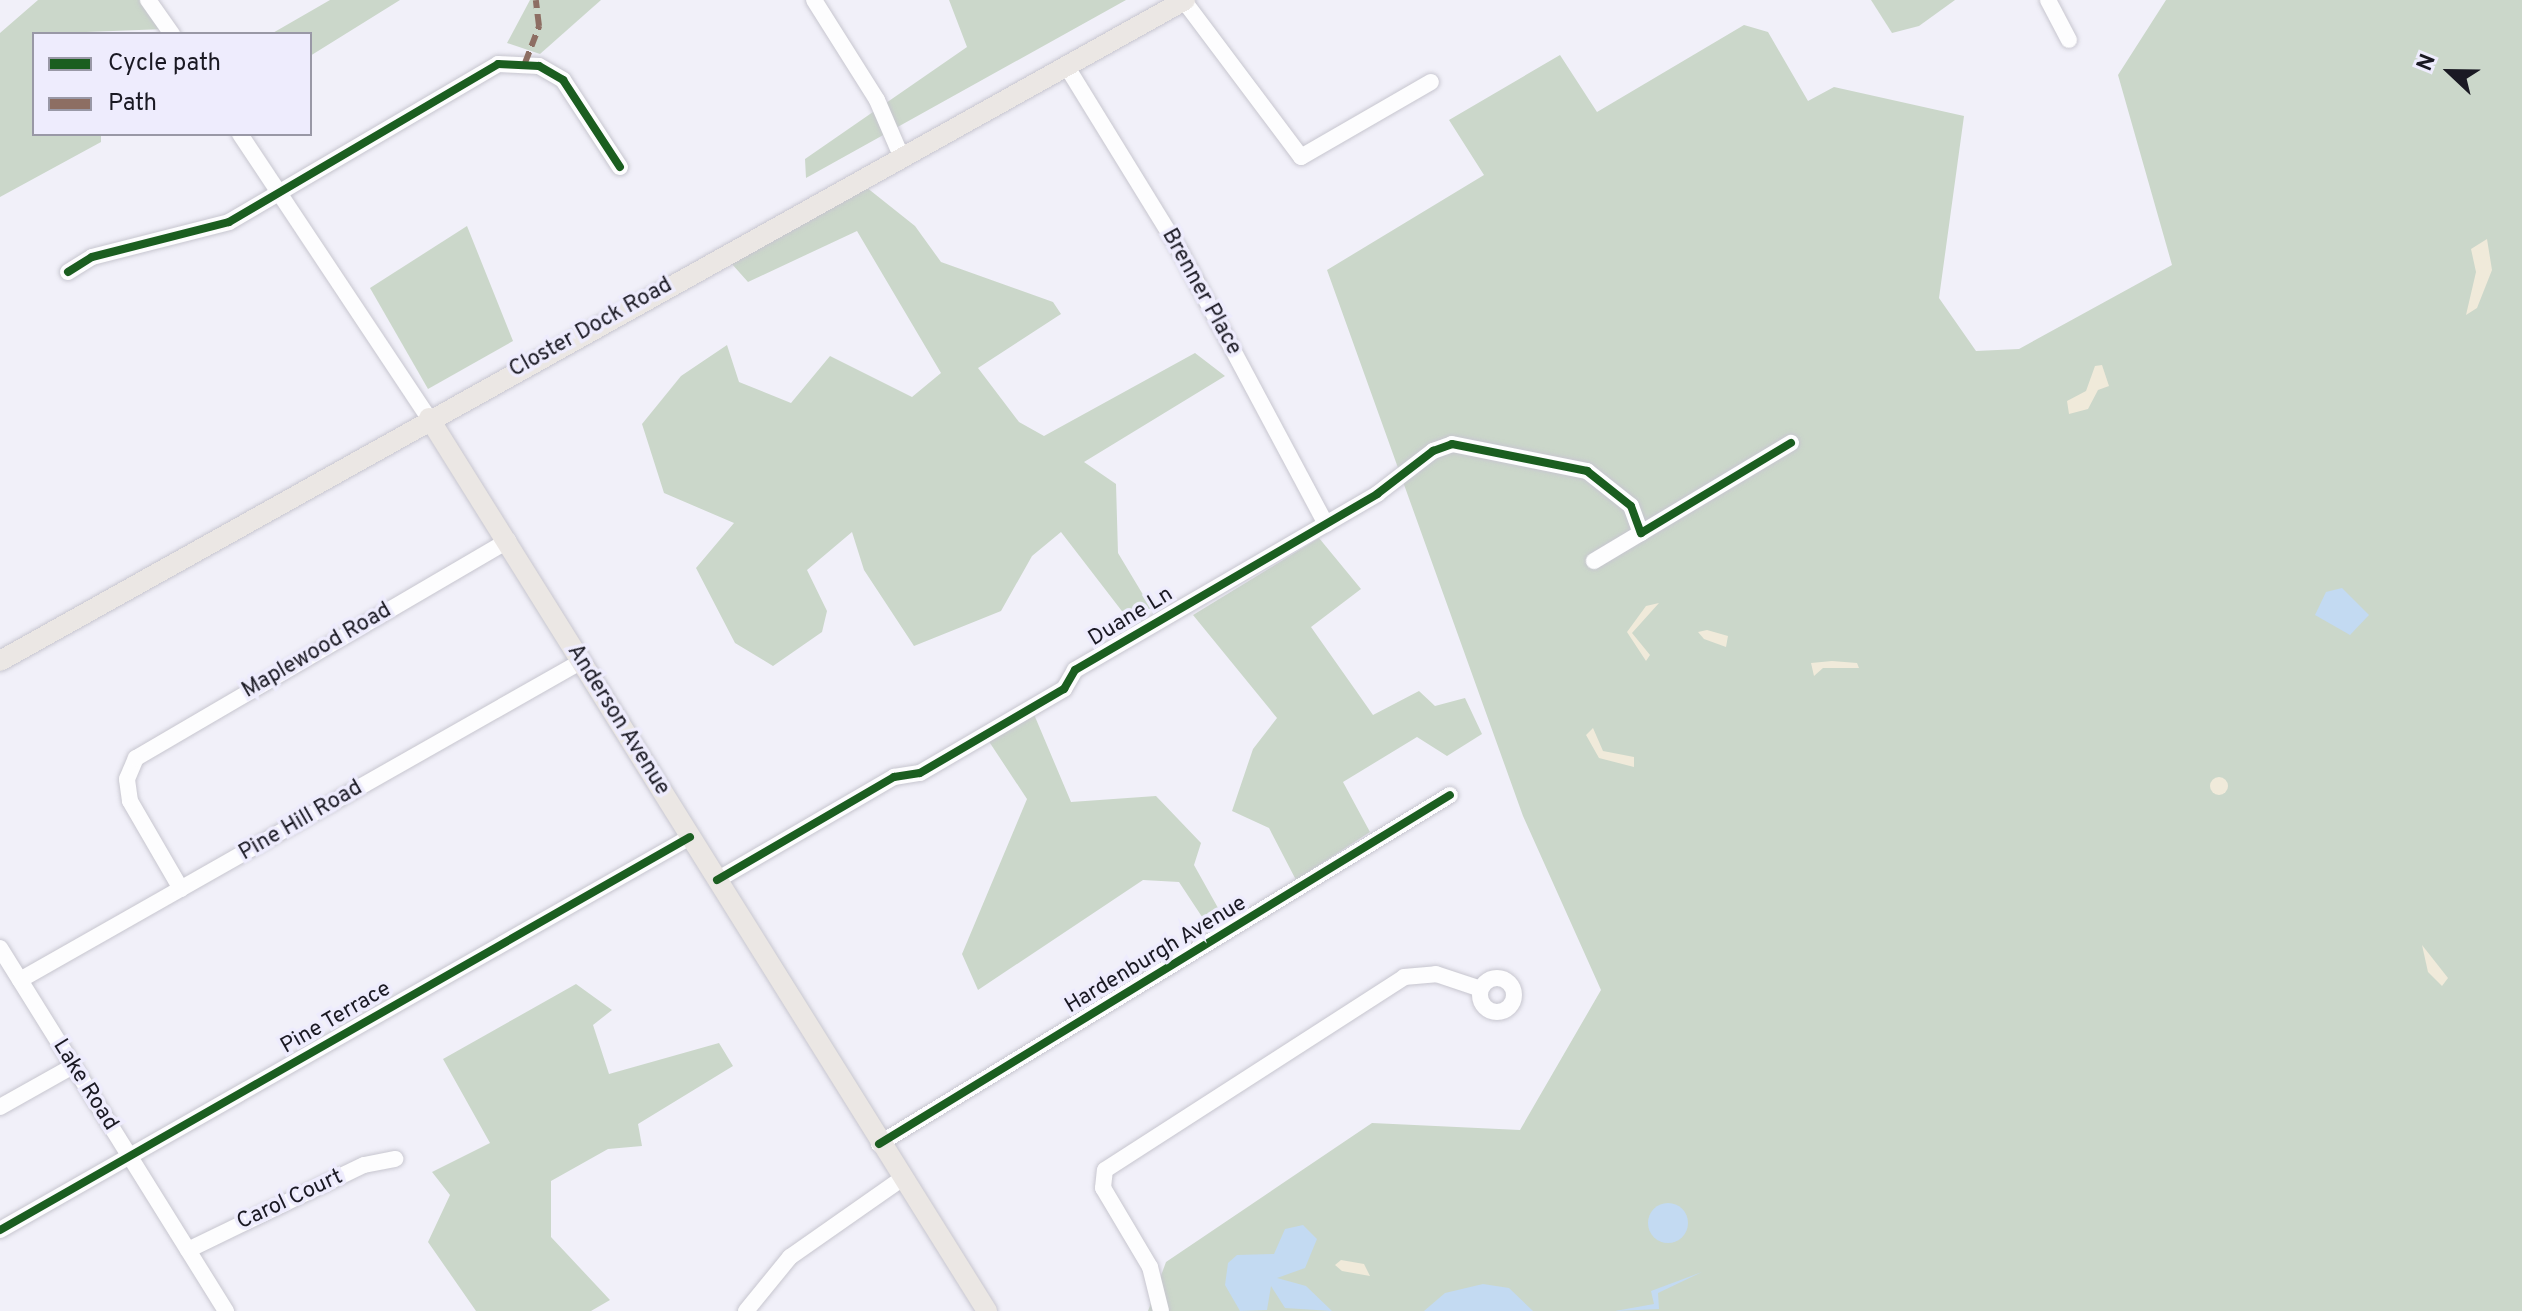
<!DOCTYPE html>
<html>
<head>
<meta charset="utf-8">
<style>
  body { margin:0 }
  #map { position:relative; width:2522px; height:1311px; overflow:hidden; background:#f1f0f9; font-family:Overpass,sans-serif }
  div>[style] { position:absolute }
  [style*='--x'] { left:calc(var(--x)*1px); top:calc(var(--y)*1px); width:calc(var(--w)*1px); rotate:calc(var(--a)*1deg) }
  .green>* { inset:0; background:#cbd7ca }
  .sand>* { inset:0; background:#f0eada }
  .round { border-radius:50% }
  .water>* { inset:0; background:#c3daf2 }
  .roads { filter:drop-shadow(0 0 2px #c7c6cf) drop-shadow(0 0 2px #c7c6cf) }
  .minor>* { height:16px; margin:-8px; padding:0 8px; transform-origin:8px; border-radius:8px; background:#fdfdfe }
  .minor>.ring { margin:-8px; padding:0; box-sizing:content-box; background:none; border:16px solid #fdfdfe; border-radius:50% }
  .major>* { height:20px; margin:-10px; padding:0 10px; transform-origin:10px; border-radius:10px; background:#ebe7e4 }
  .quiet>* { height:6px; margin-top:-3px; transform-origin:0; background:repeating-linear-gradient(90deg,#8d6e63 0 12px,transparent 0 18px) }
  .cycleway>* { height:8px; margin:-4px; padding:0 4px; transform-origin:4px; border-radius:4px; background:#1b5e20 }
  span { translate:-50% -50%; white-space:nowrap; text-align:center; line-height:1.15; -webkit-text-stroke:7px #eeecfd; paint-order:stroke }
  .street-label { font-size:22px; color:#1a1923 }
  .legend { position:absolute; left:32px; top:32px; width:280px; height:104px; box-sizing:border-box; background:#eeecfd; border:2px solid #9998a6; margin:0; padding:10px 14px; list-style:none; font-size:24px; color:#1a1923 }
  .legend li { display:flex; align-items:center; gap:16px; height:40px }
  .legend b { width:40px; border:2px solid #9998a6 }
  .north { position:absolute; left:2410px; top:32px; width:80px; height:80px; -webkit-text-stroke:6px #eeecfd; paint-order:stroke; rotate:292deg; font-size:22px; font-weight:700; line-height:32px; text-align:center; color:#1a1923 }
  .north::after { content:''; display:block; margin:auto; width:28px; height:36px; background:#1a1923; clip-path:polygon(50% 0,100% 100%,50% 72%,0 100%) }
</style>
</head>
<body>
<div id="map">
  <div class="green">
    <div style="clip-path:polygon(38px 0,145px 0,165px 29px,34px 34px,34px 134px,101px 134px,101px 142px,0 197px,0 33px)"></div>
    <div style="clip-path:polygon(330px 0,400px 0,310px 56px,310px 34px,271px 34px)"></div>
    <div style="clip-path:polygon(530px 0,601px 0,540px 54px,507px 43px)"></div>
    <div style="clip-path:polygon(949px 0,1126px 0,806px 178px,805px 159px,967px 47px)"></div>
    <div style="clip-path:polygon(1871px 0,1955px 0,1919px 26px,1892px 33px)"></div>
    <div style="clip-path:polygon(2166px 0,2522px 0,2522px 1311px,1148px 1311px,1166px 1262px,1372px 1123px,1520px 1130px,1601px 990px,1523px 816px,1327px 270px,1484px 175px,1449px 120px,1560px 55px,1597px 112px,1744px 25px,1768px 32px,1808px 101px,1834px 87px,1964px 116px,1939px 298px,1976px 351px,2019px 349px,2172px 265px,2118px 75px)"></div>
    <div style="clip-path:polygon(866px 187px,915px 226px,941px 262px,1053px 302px,1061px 314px,978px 368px,1019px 422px,1044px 436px,1195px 353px,1225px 376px,1084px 462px,1116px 484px,1118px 553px,1151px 608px,1128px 619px,1061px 532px,1032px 556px,1001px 611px,914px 646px,864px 570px,852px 532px,807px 570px,827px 611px,822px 632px,773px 666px,735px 643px,696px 568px,734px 523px,664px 493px,642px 424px,681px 376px,727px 345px,739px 382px,791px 403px,830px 356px,912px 397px,941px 373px,857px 231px,748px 282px,731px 263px)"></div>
    <div style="clip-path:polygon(467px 226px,513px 341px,428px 389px,370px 288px)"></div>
    <div style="clip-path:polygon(1319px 538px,1361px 589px,1311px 627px,1373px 715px,1419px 691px,1435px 706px,1465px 698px,1482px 734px,1447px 756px,1417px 737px,1343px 782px,1370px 832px,1296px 880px,1269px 828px,1232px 811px,1253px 749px,1277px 718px,1193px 615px)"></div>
    <div style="clip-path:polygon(1033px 712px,1071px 802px,1156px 796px,1201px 843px,1194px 865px,1227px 924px,1212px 932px,1179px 882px,1143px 880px,978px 990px,962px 954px,1027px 799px,988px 740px)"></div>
    <div style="clip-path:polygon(576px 984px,612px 1010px,593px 1025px,609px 1074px,719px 1043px,733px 1066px,638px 1124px,642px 1146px,608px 1149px,551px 1181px,551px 1237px,610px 1300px,591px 1311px,476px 1311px,428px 1242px,450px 1195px,432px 1172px,490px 1143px,443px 1059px)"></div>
  </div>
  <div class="sand">
    <div style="clip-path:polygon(2487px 239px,2492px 270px,2477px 308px,2466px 315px,2476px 272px,2471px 249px)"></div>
    <div style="clip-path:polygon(2102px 365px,2109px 386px,2098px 390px,2088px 409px,2069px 414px,2067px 401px,2086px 391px,2095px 366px)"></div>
    <div style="clip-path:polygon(1659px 603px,1632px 633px,1650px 655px,1646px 661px,1627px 632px,1646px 606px)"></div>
    <div style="clip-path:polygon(1707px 630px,1728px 636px,1726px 647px,1704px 639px,1698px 632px)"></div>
    <div style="clip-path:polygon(1832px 661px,1857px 663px,1859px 668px,1823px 668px,1814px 676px,1811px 663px)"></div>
    <div style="clip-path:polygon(1593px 728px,1603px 751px,1634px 757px,1634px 767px,1599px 758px,1586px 735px)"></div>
    <div class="round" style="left:2210px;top:777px;width:18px;height:18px"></div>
    <div style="clip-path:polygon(2422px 945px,2448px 978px,2442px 986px,2428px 972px)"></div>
    <div style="clip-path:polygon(1341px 1260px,1364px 1264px,1370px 1276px,1342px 1271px,1335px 1265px)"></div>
  </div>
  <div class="water">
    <div style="clip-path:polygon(2342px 588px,2369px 615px,2350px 635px,2315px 615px,2326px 592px)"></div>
    <div class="round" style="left:1648px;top:1203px;width:40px;height:40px"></div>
    <div style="clip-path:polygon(1303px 1225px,1317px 1239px,1305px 1268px,1277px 1278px,1306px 1286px,1332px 1311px,1285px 1308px,1271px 1286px,1267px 1310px,1240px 1311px,1225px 1285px,1228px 1263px,1237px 1255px,1274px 1254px,1285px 1229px)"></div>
    <div style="clip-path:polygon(1702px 1272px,1658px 1293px,1659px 1309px,1615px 1311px,1654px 1304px,1651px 1291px)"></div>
    <div style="clip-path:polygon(1483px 1284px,1509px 1288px,1533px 1311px,1424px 1311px,1445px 1293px)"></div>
  </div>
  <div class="roads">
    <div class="minor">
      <div style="--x:148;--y:0;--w:42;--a:54.8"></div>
      <div style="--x:814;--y:0;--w:118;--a:57.8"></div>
      <div style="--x:877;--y:100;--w:63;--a:66.7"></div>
      <div style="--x:2048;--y:0;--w:45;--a:62.3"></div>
      <div style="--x:1184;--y:1;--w:195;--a:53.1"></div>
      <div style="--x:1301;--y:157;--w:150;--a:-30"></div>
      <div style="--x:1067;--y:67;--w:214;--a:58.4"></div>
      <div style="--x:1179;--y:249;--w:312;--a:61.9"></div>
      <div style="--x:240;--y:134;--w:341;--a:56.4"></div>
      <div style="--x:68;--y:272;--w:28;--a:-32"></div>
      <div style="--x:92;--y:257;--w:141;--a:-14.3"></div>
      <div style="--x:229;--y:222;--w:312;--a:-30.4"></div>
      <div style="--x:498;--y:64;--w:41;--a:2.8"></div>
      <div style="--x:539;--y:66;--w:28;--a:30"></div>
      <div style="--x:563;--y:80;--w:104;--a:56.8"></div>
      <div style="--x:1594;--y:561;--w:55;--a:-30.8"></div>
      <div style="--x:717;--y:880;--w:205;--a:-30.2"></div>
      <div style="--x:894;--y:777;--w:26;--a:-9"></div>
      <div style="--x:920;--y:773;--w:167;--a:-30.3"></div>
      <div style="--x:1064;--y:689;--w:22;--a:-60"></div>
      <div style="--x:1075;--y:670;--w:350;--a:-30.2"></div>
      <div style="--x:1377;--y:494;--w:71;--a:-37.5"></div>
      <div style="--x:1433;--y:451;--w:20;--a:-20"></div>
      <div style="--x:1452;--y:444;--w:138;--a:11.3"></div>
      <div style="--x:1587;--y:471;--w:56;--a:38.5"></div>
      <div style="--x:1631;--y:506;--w:29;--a:70"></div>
      <div style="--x:1641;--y:533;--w:175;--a:-31"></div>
      <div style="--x:181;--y:889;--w:102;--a:-120.1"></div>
      <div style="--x:130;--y:801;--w:22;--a:-98"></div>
      <div style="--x:127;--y:779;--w:23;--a:-67"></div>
      <div style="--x:136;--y:758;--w:431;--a:-30.3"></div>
      <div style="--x:0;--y:948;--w:428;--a:58.1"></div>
      <div class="ring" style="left:1480px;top:978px;width:18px;height:18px"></div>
      <div style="--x:20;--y:980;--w:646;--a:-29.58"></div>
      <div style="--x:0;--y:1107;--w:84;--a:-29.3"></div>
      <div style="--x:879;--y:1144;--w:669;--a:-31.43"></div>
      <div style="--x:0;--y:1230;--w:794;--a:-29.66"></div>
      <div style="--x:188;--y:1250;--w:195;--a:-25.8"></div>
      <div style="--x:364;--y:1165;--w:32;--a:-11"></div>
      <div style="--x:746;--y:1311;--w:70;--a:-50.8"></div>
      <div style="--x:790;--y:1257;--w:134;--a:-35"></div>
      <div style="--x:1161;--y:1311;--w:45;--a:-104"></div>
      <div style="--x:1150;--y:1267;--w:92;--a:-120.7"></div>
      <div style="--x:1103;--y:1188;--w:18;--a:-84"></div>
      <div style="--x:1105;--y:1170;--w:356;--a:-32.8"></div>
      <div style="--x:1404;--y:977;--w:32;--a:-5"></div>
      <div style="--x:1436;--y:974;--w:47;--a:18.4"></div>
    </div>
    <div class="major">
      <div style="--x:429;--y:418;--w:1053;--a:58"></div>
      <div style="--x:0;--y:661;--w:1357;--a:-29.15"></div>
    </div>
  </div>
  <div class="quiet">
    <div style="--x:525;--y:63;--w:40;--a:-69"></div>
    <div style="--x:539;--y:26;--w:26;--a:-97"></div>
  </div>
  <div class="cycleway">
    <div style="--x:68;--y:272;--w:28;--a:-32"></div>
    <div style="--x:92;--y:257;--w:141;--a:-14.3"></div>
    <div style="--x:229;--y:222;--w:312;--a:-30.4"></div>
    <div style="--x:498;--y:64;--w:41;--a:2.8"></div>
    <div style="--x:539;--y:66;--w:28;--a:30"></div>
    <div style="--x:563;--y:80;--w:104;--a:56.8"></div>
    <div style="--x:717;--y:880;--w:205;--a:-30.2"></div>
    <div style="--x:894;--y:777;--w:26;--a:-9"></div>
    <div style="--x:920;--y:773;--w:167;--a:-30.3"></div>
    <div style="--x:1064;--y:689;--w:22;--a:-60"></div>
    <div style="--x:1075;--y:670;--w:350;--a:-30.2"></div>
    <div style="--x:1377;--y:494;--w:71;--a:-37.5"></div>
    <div style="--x:1433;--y:451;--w:20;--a:-20"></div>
    <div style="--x:1452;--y:444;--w:138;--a:11.3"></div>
    <div style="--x:1587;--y:471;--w:56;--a:38.5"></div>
    <div style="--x:1631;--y:506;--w:29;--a:70"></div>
    <div style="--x:1641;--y:533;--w:175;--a:-31"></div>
    <div style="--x:879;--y:1144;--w:669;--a:-31.43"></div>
    <div style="--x:0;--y:1230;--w:794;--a:-29.66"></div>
  </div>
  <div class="street-label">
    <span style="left:1201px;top:292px;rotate:61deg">Brenner Place</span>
    <span style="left:591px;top:328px;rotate:-29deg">Closter Dock Road</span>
    <span style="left:1131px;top:617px;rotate:-31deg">Duane Ln</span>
    <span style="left:317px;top:651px;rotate:-30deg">Maplewood Road</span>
    <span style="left:618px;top:720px;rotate:58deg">Anderson Avenue</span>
    <span style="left:301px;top:821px;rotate:-30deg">Pine Hill Road</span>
    <span style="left:1156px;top:955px;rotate:-31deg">Hardenburgh Avenue</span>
    <span style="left:336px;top:1018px;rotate:-30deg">Pine Terrace</span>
    <span style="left:85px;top:1085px;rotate:58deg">Lake Road</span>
    <span style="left:290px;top:1200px;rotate:-25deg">Carol Court</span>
  </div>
  <ul class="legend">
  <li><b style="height:10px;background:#1b5e20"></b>Cycle path</li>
  <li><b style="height:10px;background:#8d6e63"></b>Path</li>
  </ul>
  <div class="north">N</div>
</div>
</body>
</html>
